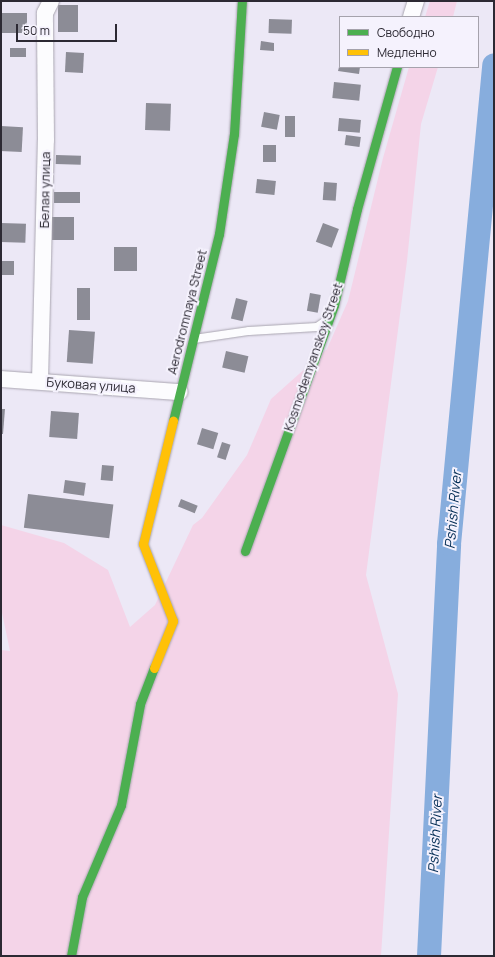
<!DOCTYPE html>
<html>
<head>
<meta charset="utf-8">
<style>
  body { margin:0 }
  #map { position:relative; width:495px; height:957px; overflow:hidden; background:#ece8f6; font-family:Manrope,sans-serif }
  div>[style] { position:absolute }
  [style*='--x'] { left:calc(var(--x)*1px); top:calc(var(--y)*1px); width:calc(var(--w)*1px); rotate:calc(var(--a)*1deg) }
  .green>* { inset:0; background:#f4d4e8 }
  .river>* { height:24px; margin:-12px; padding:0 12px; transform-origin:12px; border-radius:12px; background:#87addd }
  .building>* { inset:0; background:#8c8c96; transform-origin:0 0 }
  .roads { filter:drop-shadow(0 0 1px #a9a5b0) drop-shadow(0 0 1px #a9a5b0) }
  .lane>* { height:8px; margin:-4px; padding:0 4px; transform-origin:4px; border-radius:4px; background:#fcfcfe }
  .street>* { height:16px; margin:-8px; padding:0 8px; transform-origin:8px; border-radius:8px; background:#fcfcfe }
  .fast>* { height:9px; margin:-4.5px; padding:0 4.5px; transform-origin:4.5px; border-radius:4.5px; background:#4caf50 }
  .slow>* { height:9px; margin:-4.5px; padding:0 4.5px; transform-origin:4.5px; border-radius:4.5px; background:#ffc107 }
  span { translate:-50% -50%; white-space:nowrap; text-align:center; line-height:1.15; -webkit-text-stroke:4px #f5f2fd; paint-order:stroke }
  .street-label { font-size:13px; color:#2c2933 }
  .water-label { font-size:14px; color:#022c54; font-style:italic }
  .frame { position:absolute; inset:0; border:2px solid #2c2933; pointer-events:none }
  .legend { position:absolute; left:339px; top:16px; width:140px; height:52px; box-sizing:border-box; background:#f5f2fd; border:1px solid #a5a2ac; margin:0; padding:5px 7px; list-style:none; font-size:12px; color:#2c2933 }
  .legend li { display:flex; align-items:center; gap:8px; height:20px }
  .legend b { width:20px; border:1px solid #a5a2ac }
  .scale { position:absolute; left:16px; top:24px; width:101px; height:18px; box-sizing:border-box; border:2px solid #2c2933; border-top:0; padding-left:5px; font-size:12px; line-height:14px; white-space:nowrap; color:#2c2933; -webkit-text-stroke:3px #f5f2fd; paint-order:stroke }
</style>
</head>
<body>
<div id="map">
  <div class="green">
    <div style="clip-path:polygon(430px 1px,457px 1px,453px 17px,425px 17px)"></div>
    <div style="clip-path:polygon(409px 67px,438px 67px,421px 124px,407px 261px,366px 575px,398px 694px,381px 956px,1px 956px,1px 650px,10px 651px,1px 608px,1px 525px,64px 543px,108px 570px,130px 627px,155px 605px,193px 525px,202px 518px,247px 455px,271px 399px,327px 349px,348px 301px,383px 158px)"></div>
  </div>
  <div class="river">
    <div style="--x:429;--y:956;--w:412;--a:-87.2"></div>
    <div style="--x:449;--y:544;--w:481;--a:-84.6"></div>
  </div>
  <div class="building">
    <div style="left:58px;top:5px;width:20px;height:27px"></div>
    <div style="left:1px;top:13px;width:26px;height:20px"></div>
    <div style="left:269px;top:19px;width:23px;height:14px;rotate:2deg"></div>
    <div style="clip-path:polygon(261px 41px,274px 43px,274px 51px,260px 50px)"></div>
    <div style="left:10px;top:48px;width:16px;height:9px"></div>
    <div style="left:66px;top:52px;width:18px;height:20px;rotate:3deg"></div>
    <div style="clip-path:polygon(340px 63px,340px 67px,360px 67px,359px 74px,338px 71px)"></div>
    <div style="left:334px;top:82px;width:27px;height:16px;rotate:6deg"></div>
    <div style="left:146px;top:103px;width:25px;height:27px;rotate:2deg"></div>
    <div style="left:264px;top:112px;width:16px;height:15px;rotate:11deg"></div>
    <div style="left:285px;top:116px;width:10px;height:21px"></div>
    <div style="left:339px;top:118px;width:22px;height:13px;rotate:5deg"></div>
    <div style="left:1px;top:126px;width:22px;height:25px;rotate:3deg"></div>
    <div style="left:346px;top:135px;width:15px;height:10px;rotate:8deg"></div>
    <div style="left:263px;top:145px;width:13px;height:17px"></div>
    <div style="left:56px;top:155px;width:25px;height:9px;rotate:2deg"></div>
    <div style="left:257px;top:179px;width:19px;height:14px;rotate:6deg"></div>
    <div style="left:324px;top:182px;width:13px;height:18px;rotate:4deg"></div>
    <div style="left:54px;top:192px;width:26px;height:11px"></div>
    <div style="left:52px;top:217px;width:22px;height:23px"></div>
    <div style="left:1px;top:223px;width:25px;height:19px;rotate:2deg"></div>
    <div style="left:323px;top:223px;width:17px;height:20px;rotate:21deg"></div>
    <div style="left:114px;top:247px;width:23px;height:24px"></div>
    <div style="left:1px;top:261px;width:13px;height:14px"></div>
    <div style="left:77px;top:288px;width:13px;height:32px"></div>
    <div style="left:310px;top:293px;width:11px;height:18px;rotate:10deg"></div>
    <div style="left:236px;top:298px;width:12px;height:21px;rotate:14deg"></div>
    <div style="left:69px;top:330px;width:26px;height:32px;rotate:4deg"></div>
    <div style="left:226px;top:351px;width:23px;height:17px;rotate:13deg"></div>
    <div style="clip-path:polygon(1px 409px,5px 409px,3px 434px,1px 434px)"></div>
    <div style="left:51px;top:411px;width:28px;height:26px;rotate:4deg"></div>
    <div style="left:202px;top:428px;width:17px;height:17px;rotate:17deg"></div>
    <div style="left:222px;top:442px;width:9px;height:16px;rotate:18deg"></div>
    <div style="left:102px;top:465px;width:12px;height:15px;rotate:5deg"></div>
    <div style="left:65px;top:480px;width:21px;height:13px;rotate:8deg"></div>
    <div style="left:28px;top:494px;width:86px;height:34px;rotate:7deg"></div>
    <div style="left:181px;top:499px;width:18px;height:8px;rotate:22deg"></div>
  </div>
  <div class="roads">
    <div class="lane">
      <div style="--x:194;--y:339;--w:56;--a:-8.3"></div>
      <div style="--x:249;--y:331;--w:68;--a:-3.4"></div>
      <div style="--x:317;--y:327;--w:7;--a:-34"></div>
    </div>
    <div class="street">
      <div style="--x:411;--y:17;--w:17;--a:-73"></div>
      <div style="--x:1;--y:379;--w:179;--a:4.2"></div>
      <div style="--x:40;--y:381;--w:241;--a:-88.6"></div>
      <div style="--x:46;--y:140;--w:127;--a:-90.5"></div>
      <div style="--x:45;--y:13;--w:13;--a:-63"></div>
    </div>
    <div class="fast">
      <div style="--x:173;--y:421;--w:193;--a:-76.2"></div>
      <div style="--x:219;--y:234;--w:101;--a:-81.5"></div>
      <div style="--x:234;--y:134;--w:133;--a:-86.6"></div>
      <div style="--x:245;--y:551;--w:262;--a:-70.1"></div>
      <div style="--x:334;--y:305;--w:99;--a:-76.5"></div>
      <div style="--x:357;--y:209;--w:148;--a:-74.3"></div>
      <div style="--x:71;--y:956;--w:60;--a:-79.4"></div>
      <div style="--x:82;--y:897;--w:100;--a:-67"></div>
      <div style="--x:121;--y:805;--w:103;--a:-79.3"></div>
      <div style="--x:140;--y:704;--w:39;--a:-69"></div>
    </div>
    <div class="slow">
      <div style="--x:154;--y:668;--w:51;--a:-68"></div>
      <div style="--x:173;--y:621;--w:83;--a:-111.3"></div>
      <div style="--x:143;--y:544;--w:127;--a:-76.3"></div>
    </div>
  </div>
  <div class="street-label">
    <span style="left:45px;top:190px;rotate:-89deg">Белая улица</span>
    <span style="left:187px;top:312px;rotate:-76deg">Aerodromnaya Street</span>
    <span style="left:313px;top:357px;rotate:-71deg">Kosmodemyanskoy Street</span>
    <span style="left:91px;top:385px;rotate:4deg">Буковая улица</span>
  </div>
  <div class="water-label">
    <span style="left:453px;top:510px;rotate:-85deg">Pshish River</span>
    <span style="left:435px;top:834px;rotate:-87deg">Pshish River</span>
  </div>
  <div class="frame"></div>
  <ul class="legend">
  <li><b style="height:5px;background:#4caf50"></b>Свободно</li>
  <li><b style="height:5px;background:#ffc107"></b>Медленно</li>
  </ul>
  <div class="scale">50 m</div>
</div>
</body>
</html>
